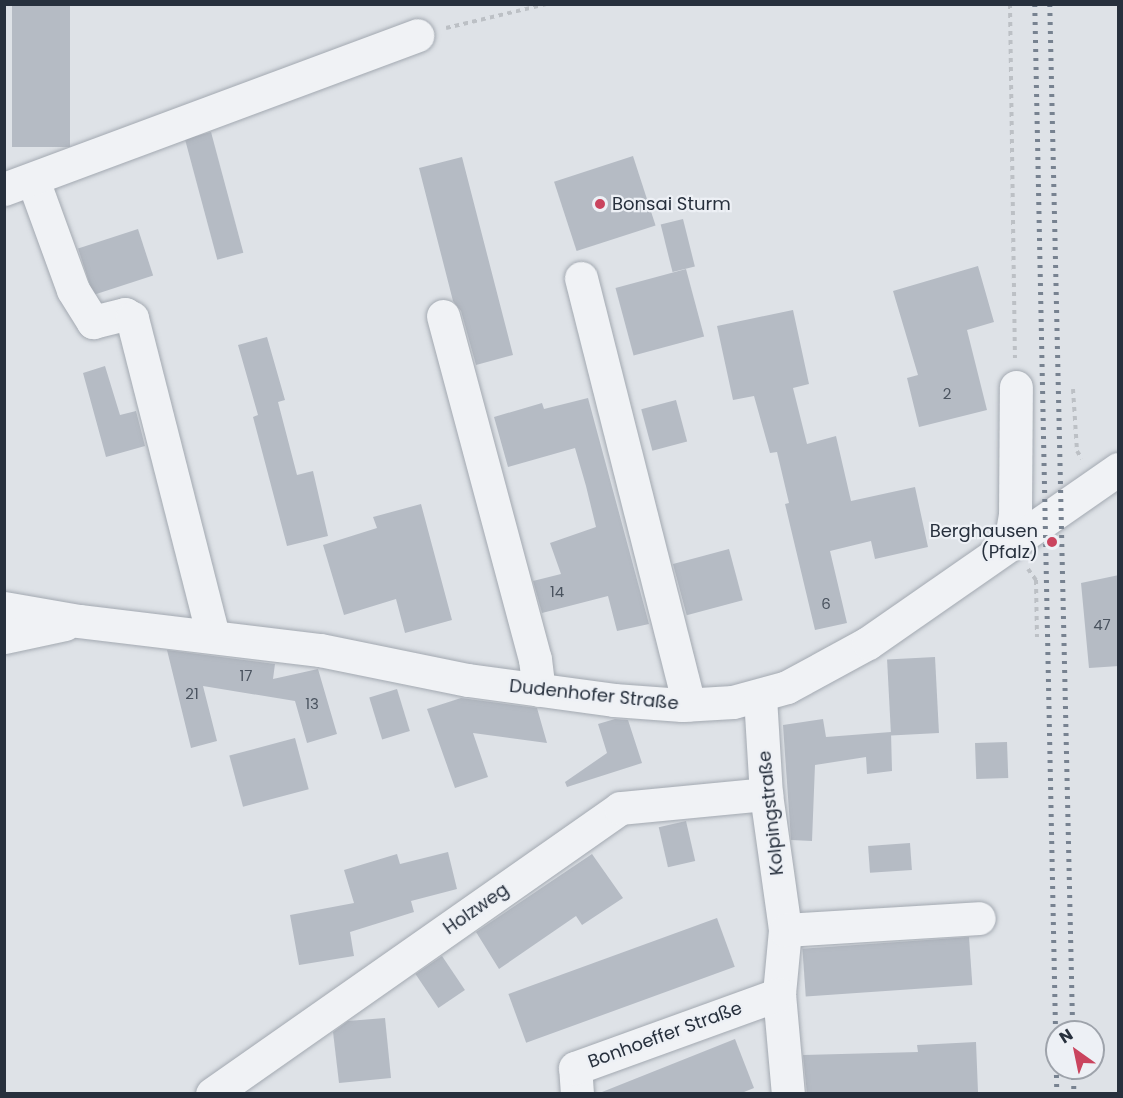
<!DOCTYPE html>
<html>
<head>
<meta charset="utf-8">
<style>
  body { margin:0 }
  #map { position:relative; width:1123px; height:1098px; overflow:hidden; background:#dee2e7; font-family:Poppins,sans-serif }
  div>[style] { position:absolute }
  [style*='--x'] { left:calc(var(--x)*1px); top:calc(var(--y)*1px); width:calc(var(--w)*1px); rotate:calc(var(--a)*1deg) }
  .building>* { inset:0; background:#b5bbc4; transform-origin:0 0 }
  .path>* { height:4px; margin-top:-2px; transform-origin:0; background:repeating-linear-gradient(90deg,#bcc0c5 0 4.5px,transparent 0 9px) }
  .roads { filter:drop-shadow(0 0 2px #a3a9b1) drop-shadow(0 0 2px #a3a9b1) }
  .minor>* { height:33px; margin:-16.5px; padding:0 16.5px; transform-origin:16.5px; border-radius:16.5px; background:#f0f2f5 }
  .rail>* { height:4.5px; margin-top:-2.25px; transform-origin:0; background:repeating-linear-gradient(90deg,#778290 0 3px,transparent 0 9px) }
  .dots>* { width:16px; height:16px; translate:-50% -50%; box-sizing:border-box; border:3px solid #edf0f5; border-radius:50% }
  span { translate:-50% -50%; white-space:nowrap; text-align:center; line-height:1.15; -webkit-text-stroke:4.5px #edf0f5; paint-order:stroke }
  .number-label { font-size:15px; color:#4a535f }
  .number-label span { -webkit-text-stroke-width:0 }
  .poi-label { font-size:18px; color:#27303d }
  .left { translate:0 -50%; text-align:left }
  .right { translate:-100% -50%; text-align:right }
  .street-label { font-size:18px; color:#27303d }
  .frame { position:absolute; inset:0; border:6px solid #27303d; pointer-events:none }
  .north { position:absolute; left:1045px; top:1020px; width:60px; height:60px; box-sizing:border-box; background:#edf0f5; border:2px solid #9ea3ab; border-radius:50%; rotate:327deg; font-size:16px; font-weight:700; line-height:24px; text-align:center; color:#27303d }
  .north::after { content:''; display:block; margin:auto; width:21px; height:27px; background:#ca445e; clip-path:polygon(50% 0,100% 100%,50% 72%,0 100%) }
</style>
</head>
<body>
<div id="map">
  <div class="building">
    <div style="left:12px;top:4px;width:58px;height:143px"></div>
    <div style="left:211px;top:132px;width:125px;height:27px;rotate:75deg"></div>
    <div style="left:633px;top:156px;width:73px;height:83px;rotate:72deg"></div>
    <div style="clip-path:polygon(462px 157px,513px 355px,476px 365px,461px 311px,453px 301px,419px 168px)"></div>
    <div style="left:683px;top:219px;width:49px;height:23px;rotate:76deg"></div>
    <div style="left:138px;top:229px;width:49px;height:63px;rotate:72deg"></div>
    <div style="clip-path:polygon(978px 266px,994px 322px,967px 330px,987px 410px,919px 427px,907px 378px,918px 375px,893px 291px)"></div>
    <div style="left:686px;top:269px;width:70px;height:73px;rotate:75deg"></div>
    <div style="clip-path:polygon(793px 310px,809px 384px,793px 388px,807px 444px,836px 436px,851px 501px,915px 487px,928px 547px,875px 559px,871px 541px,830px 551px,847px 623px,815px 630px,785px 504px,789px 503px,777px 452px,770px 453px,754px 396px,733px 400px,717px 326px)"></div>
    <div style="clip-path:polygon(267px 337px,285px 400px,278px 402px,297px 475px,313px 471px,328px 536px,287px 546px,253px 417px,258px 415px,238px 345px)"></div>
    <div style="clip-path:polygon(105px 366px,120px 415px,136px 411px,145px 446px,106px 457px,83px 373px)"></div>
    <div style="clip-path:polygon(588px 398px,649px 624px,617px 631px,608px 596px,542px 613px,533px 581px,561px 574px,550px 543px,596px 527px,586px 486px,575px 448px,508px 467px,494px 417px,542px 403px,544px 409px)"></div>
    <div style="left:676px;top:400px;width:43px;height:36px;rotate:75deg"></div>
    <div style="clip-path:polygon(421px 504px,452px 620px,405px 633px,396px 599px,344px 615px,323px 545px,377px 528px,373px 517px)"></div>
    <div style="left:729px;top:549px;width:53px;height:58px;rotate:75deg"></div>
    <div style="clip-path:polygon(1119px 575px,1119px 666px,1089px 668px,1081px 583px)"></div>
    <div style="clip-path:polygon(167px 650px,275px 664px,273px 679px,318px 669px,337px 734px,307px 743px,295px 701px,203px 686px,217px 741px,191px 748px)"></div>
    <div style="left:935px;top:657px;width:76px;height:48px;rotate:87deg"></div>
    <div style="left:397px;top:689px;width:44px;height:29px;rotate:73deg"></div>
    <div style="clip-path:polygon(461px 698px,537px 708px,547px 743px,473px 733px,488px 777px,455px 788px,427px 709px)"></div>
    <div style="clip-path:polygon(615px 719px,628px 720px,642px 763px,567px 787px,565px 782px,607px 753px,598px 724px)"></div>
    <div style="clip-path:polygon(823px 719px,826px 737px,891px 732px,892px 771px,867px 774px,866px 757px,815px 765px,812px 841px,791px 840px,783px 725px)"></div>
    <div style="left:295px;top:738px;width:53px;height:68px;rotate:75deg"></div>
    <div style="left:1007px;top:742px;width:36px;height:32px;rotate:88deg"></div>
    <div style="left:686px;top:821px;width:41px;height:28px;rotate:77deg"></div>
    <div style="left:910px;top:843px;width:27px;height:42px;rotate:86deg"></div>
    <div style="clip-path:polygon(448px 852px,457px 889px,411px 901px,414px 912px,350px 932px,354px 956px,299px 965px,290px 915px,354px 903px,344px 870px,397px 854px,400px 864px)"></div>
    <div style="clip-path:polygon(592px 854px,623px 898px,582px 925px,576px 916px,499px 969px,476px 932px)"></div>
    <div style="left:717px;top:918px;width:52px;height:222px;rotate:70deg"></div>
    <div style="left:969px;top:937px;width:48px;height:167px;rotate:86deg"></div>
    <div style="left:442px;top:956px;width:41px;height:32px;rotate:56deg"></div>
    <div style="clip-path:polygon(385px 1018px,391px 1078px,339px 1083px,333px 1032px,348px 1021px)"></div>
    <div style="clip-path:polygon(735px 1039px,754px 1088px,739px 1094px,597px 1094px)"></div>
    <div style="clip-path:polygon(976px 1042px,978px 1092px,807px 1094px,803px 1055px,918px 1052px,917px 1045px)"></div>
  </div>
  <div class="path">
    <div style="--x:1010;--y:4;--w:354;--a:89.2"></div>
    <div style="--x:446;--y:28;--w:104;--a:-13.4"></div>
    <div style="--x:1073;--y:389;--w:62;--a:86.3"></div>
    <div style="--x:1077;--y:451;--w:9;--a:58"></div>
    <div style="--x:1028;--y:569;--w:14;--a:54"></div>
    <div style="--x:1036;--y:580;--w:57;--a:89"></div>
  </div>
  <div class="roads">
    <div class="minor">
      <div style="--x:33;--y:180;--w:117;--a:70"></div>
      <div style="--x:73;--y:290;--w:38;--a:58"></div>
      <div style="--x:93;--y:322;--w:33;--a:-14"></div>
      <div style="--x:125;--y:314;--w:8;--a:30"></div>
      <div style="--x:132;--y:318;--w:328;--a:75.7"></div>
      <div style="--x:4;--y:189;--w:441;--a:-20.4"></div>
      <div style="--x:581;--y:278;--w:440;--a:75.8"></div>
      <div style="--x:443;--y:316;--w:355;--a:75"></div>
      <div style="--x:535;--y:659;--w:31;--a:83"></div>
      <div style="--x:1010;--y:543;--w:28;--a:-80"></div>
      <div style="--x:1015;--y:515;--w:128;--a:-89.6"></div>
      <div style="--x:4;--y:608;--w:76;--a:9.8"></div>
      <div style="--x:79;--y:621;--w:243;--a:6.9"></div>
      <div style="--x:320;--y:650;--w:151;--a:11.5"></div>
      <div style="--x:468;--y:680;--w:147;--a:7.8"></div>
      <div style="--x:614;--y:700;--w:68;--a:4.2"></div>
      <div style="--x:682;--y:705;--w:51;--a:-3.4"></div>
      <div style="--x:733;--y:702;--w:56;--a:-15.5"></div>
      <div style="--x:787;--y:687;--w:92;--a:-28.5"></div>
      <div style="--x:868;--y:643;--w:305;--a:-34.8"></div>
      <div style="--x:4;--y:637;--w:62;--a:-12"></div>
      <div style="--x:760;--y:697;--w:97;--a:86.5"></div>
      <div style="--x:766;--y:794;--w:137;--a:82"></div>
      <div style="--x:785;--y:930;--w:64;--a:95.4"></div>
      <div style="--x:779;--y:994;--w:100;--a:84.9"></div>
      <div style="--x:785;--y:930;--w:194;--a:-3.5"></div>
      <div style="--x:212;--y:1094;--w:498;--a:-35"></div>
      <div style="--x:620;--y:808;--w:147;--a:-5.5"></div>
      <div style="--x:577;--y:1094;--w:26;--a:-94"></div>
      <div style="--x:575;--y:1068;--w:217;--a:-19.9"></div>
    </div>
  </div>
  <div class="rail">
    <div style="--x:1035;--y:4;--w:1090;--a:88.84"></div>
    <div style="--x:1050;--y:4;--w:1028;--a:88.72"></div>
    <div style="--x:1074;--y:1068;--w:26;--a:90"></div>
  </div>
  <div class="dots">
    <div style="left:600px;top:204px;background:#ca445e"></div>
    <div style="left:1052px;top:542px;background:#ca445e"></div>
  </div>
  <div class="number-label">
    <span style="left:947px;top:394px">2</span>
    <span style="left:557px;top:592px">14</span>
    <span style="left:826px;top:604px">6</span>
    <span style="left:1102px;top:625px">47</span>
    <span style="left:246px;top:676px">17</span>
    <span style="left:192px;top:694px">21</span>
    <span style="left:312px;top:704px">13</span>
  </div>
  <div class="poi-label">
    <span class="left" style="left:612px;top:204px">Bonsai Sturm</span>
    <span class="right" style="left:1038px;top:542px">Berghausen<br>(Pfalz)</span>
  </div>
  <div class="street-label">
    <span style="left:594px;top:695px;rotate:6deg">Dudenhofer Straße</span>
    <span style="left:771px;top:813px;rotate:-96deg">Kolpingstraße</span>
    <span style="left:476px;top:909px;rotate:-35deg">Holzweg</span>
    <span style="left:665px;top:1035px;rotate:-20deg">Bonhoeffer Straße</span>
  </div>
  <div class="frame"></div>
  <div class="north">N</div>
</div>
</body>
</html>
